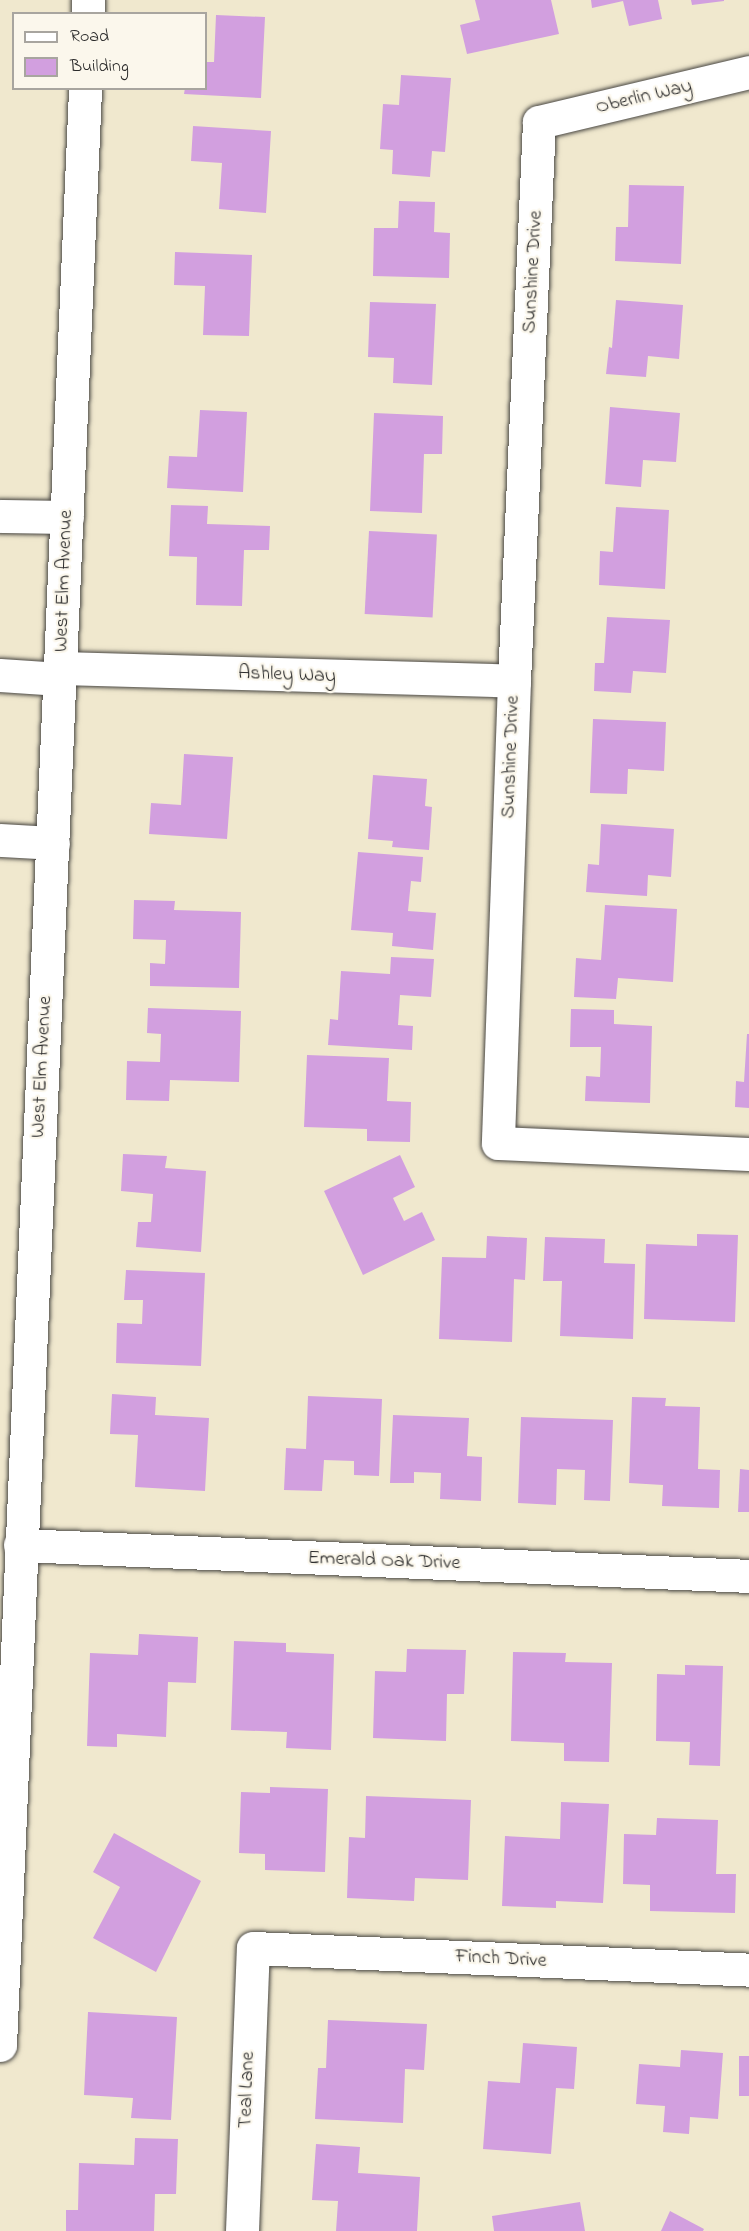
<!DOCTYPE html>
<html>
<head>
<meta charset="utf-8">
<style>
  body { margin:0 }
  #map { position:relative; width:749px; height:2231px; overflow:hidden; background:#f0e8ce; font-family:"Indie Flower",sans-serif }
  div>[style] { position:absolute }
  [style*='--x'] { left:calc(var(--x)*1px); top:calc(var(--y)*1px); width:calc(var(--w)*1px); rotate:calc(var(--a)*1deg) }
  .building>* { inset:0; background:#d29fdf; transform-origin:0 0 }
  .roads { filter:drop-shadow(0 0 2px #494743) drop-shadow(0 0 2px #494743) }
  .minor>* { height:33px; margin:-16.5px; padding:0 16.5px; transform-origin:16.5px; border-radius:16.5px; background:#fff }
  span { translate:-50% -50%; white-space:nowrap; text-align:center; line-height:1.15; -webkit-text-stroke:4.5px #fbf7ec; paint-order:stroke }
  .street-label { font-size:20px; color:#2b2b2b }
  .legend { position:absolute; left:12px; top:12px; width:195px; height:78px; box-sizing:border-box; background:#fbf7ec; border:2px solid #a8a59f; margin:0; padding:8px 10px; list-style:none; font-size:18px; color:#2b2b2b }
  .legend li { display:flex; align-items:center; gap:12px; height:30px }
  .legend b { width:30px; border:2px solid #a8a59f }
</style>
</head>
<body>
<div id="map">
  <div class="building">
    <div style="clip-path:polygon(475px 0,551px 0,559px 34px,467px 54px,460px 25px,480px 20px)"></div>
    <div style="clip-path:polygon(591px 0,658px 0,662px 19px,629px 26px,623px 1px,592px 8px)"></div>
    <div style="clip-path:polygon(691px 0,724px 0,724px 1px,692px 5px)"></div>
    <div style="clip-path:polygon(216px 15px,265px 17px,261px 98px,184px 94px,185px 88px,206px 88px,206px 62px,214px 62px)"></div>
    <div style="clip-path:polygon(401px 75px,451px 78px,445px 152px,432px 151px,430px 177px,392px 174px,393px 150px,380px 149px,383px 104px,399px 105px)"></div>
    <div style="clip-path:polygon(193px 126px,271px 131px,266px 213px,219px 209px,222px 163px,191px 161px)"></div>
    <div style="clip-path:polygon(629px 185px,684px 186px,681px 264px,615px 261px,616px 227px,628px 227px)"></div>
    <div style="clip-path:polygon(399px 201px,435px 202px,434px 232px,450px 233px,449px 278px,373px 276px,374px 228px,398px 228px)"></div>
    <div style="clip-path:polygon(175px 252px,252px 255px,249px 336px,203px 335px,205px 286px,174px 285px)"></div>
    <div style="clip-path:polygon(616px 300px,683px 305px,679px 359px,648px 356px,646px 377px,606px 374px,609px 347px,612px 348px)"></div>
    <div style="clip-path:polygon(370px 302px,436px 304px,432px 385px,393px 383px,394px 358px,368px 357px)"></div>
    <div style="clip-path:polygon(610px 407px,680px 413px,676px 462px,643px 460px,641px 487px,605px 484px)"></div>
    <div style="clip-path:polygon(200px 410px,247px 412px,243px 492px,167px 488px,169px 456px,197px 457px)"></div>
    <div style="clip-path:polygon(374px 413px,443px 416px,442px 454px,424px 454px,422px 513px,370px 511px)"></div>
    <div style="clip-path:polygon(171px 505px,208px 506px,207px 524px,270px 526px,269px 550px,244px 550px,242px 606px,196px 605px,197px 557px,169px 556px)"></div>
    <div style="clip-path:polygon(616px 507px,669px 510px,665px 589px,599px 585px,600px 551px,613px 552px)"></div>
    <div style="left:369px;top:531px;width:68px;height:83px;rotate:3deg"></div>
    <div style="clip-path:polygon(607px 617px,670px 620px,666px 673px,633px 671px,631px 693px,594px 691px,595px 663px,604px 663px)"></div>
    <div style="clip-path:polygon(593px 719px,666px 722px,664px 771px,628px 769px,627px 794px,590px 793px)"></div>
    <div style="clip-path:polygon(184px 754px,233px 757px,227px 839px,149px 834px,151px 803px,181px 805px)"></div>
    <div style="clip-path:polygon(373px 775px,427px 779px,425px 806px,432px 807px,429px 850px,392px 847px,393px 841px,368px 839px)"></div>
    <div style="clip-path:polygon(601px 824px,674px 829px,671px 877px,648px 875px,647px 896px,586px 892px,588px 864px,599px 865px)"></div>
    <div style="clip-path:polygon(358px 852px,423px 857px,421px 882px,411px 881px,408px 911px,436px 913px,433px 950px,392px 946px,393px 933px,351px 930px)"></div>
    <div style="clip-path:polygon(134px 900px,175px 901px,174px 910px,241px 912px,239px 988px,150px 986px,150px 963px,165px 964px,166px 940px,133px 939px)"></div>
    <div style="clip-path:polygon(605px 905px,677px 909px,673px 982px,618px 978px,616px 999px,574px 997px,576px 958px,601px 960px)"></div>
    <div style="clip-path:polygon(391px 957px,434px 959px,431px 997px,400px 995px,398px 1025px,413px 1026px,412px 1050px,328px 1045px,330px 1019px,338px 1020px,341px 971px,390px 974px)"></div>
    <div style="clip-path:polygon(148px 1008px,241px 1011px,239px 1082px,170px 1080px,169px 1101px,126px 1100px,127px 1061px,160px 1062px,161px 1034px,147px 1033px)"></div>
    <div style="clip-path:polygon(571px 1009px,614px 1010px,614px 1024px,652px 1026px,650px 1103px,585px 1101px,586px 1076px,600px 1077px,601px 1047px,570px 1047px)"></div>
    <div style="clip-path:polygon(747px 1034px,749px 1034px,749px 1108px,735px 1107px,736px 1081px,744px 1082px)"></div>
    <div style="clip-path:polygon(307px 1055px,389px 1058px,387px 1101px,411px 1102px,410px 1142px,367px 1141px,367px 1129px,304px 1127px)"></div>
    <div style="clip-path:polygon(123px 1154px,167px 1156px,165px 1168px,206px 1171px,201px 1252px,136px 1247px,138px 1222px,151px 1222px,153px 1194px,121px 1191px)"></div>
    <div style="clip-path:polygon(400px 1155px,415px 1187px,393px 1198px,404px 1221px,422px 1212px,435px 1240px,363px 1275px,324px 1191px)"></div>
    <div style="clip-path:polygon(697px 1234px,738px 1235px,735px 1322px,644px 1319px,646px 1244px,697px 1246px)"></div>
    <div style="clip-path:polygon(487px 1236px,527px 1238px,525px 1280px,514px 1279px,512px 1342px,439px 1339px,442px 1257px,486px 1258px)"></div>
    <div style="clip-path:polygon(545px 1237px,605px 1239px,604px 1263px,635px 1264px,633px 1339px,560px 1336px,562px 1281px,543px 1281px)"></div>
    <div style="clip-path:polygon(126px 1270px,205px 1273px,201px 1366px,116px 1363px,117px 1323px,142px 1324px,143px 1300px,124px 1300px)"></div>
    <div style="clip-path:polygon(112px 1394px,156px 1397px,155px 1415px,209px 1418px,205px 1491px,135px 1487px,138px 1435px,110px 1434px)"></div>
    <div style="clip-path:polygon(308px 1396px,382px 1399px,379px 1476px,354px 1475px,354px 1461px,324px 1460px,322px 1491px,284px 1490px,286px 1448px,306px 1449px)"></div>
    <div style="clip-path:polygon(632px 1397px,666px 1398px,665px 1406px,700px 1407px,698px 1469px,720px 1470px,719px 1508px,662px 1506px,663px 1485px,629px 1483px)"></div>
    <div style="clip-path:polygon(393px 1415px,469px 1418px,467px 1456px,482px 1457px,481px 1501px,440px 1499px,441px 1473px,414px 1472px,414px 1483px,390px 1483px)"></div>
    <div style="clip-path:polygon(521px 1417px,613px 1420px,610px 1501px,584px 1500px,585px 1470px,557px 1469px,556px 1505px,518px 1503px)"></div>
    <div style="clip-path:polygon(740px 1469px,749px 1470px,749px 1512px,738px 1512px)"></div>
    <div style="clip-path:polygon(139px 1634px,198px 1637px,196px 1683px,168px 1682px,166px 1737px,117px 1734px,117px 1747px,87px 1746px,90px 1653px,138px 1655px)"></div>
    <div style="clip-path:polygon(234px 1641px,286px 1643px,286px 1652px,334px 1654px,331px 1750px,286px 1748px,287px 1732px,231px 1730px)"></div>
    <div style="clip-path:polygon(407px 1649px,466px 1650px,464px 1694px,447px 1694px,446px 1741px,373px 1738px,375px 1671px,406px 1672px)"></div>
    <div style="clip-path:polygon(513px 1652px,566px 1653px,565px 1662px,612px 1663px,609px 1762px,564px 1761px,564px 1743px,511px 1741px)"></div>
    <div style="clip-path:polygon(685px 1665px,723px 1666px,720px 1766px,689px 1765px,690px 1742px,656px 1741px,657px 1674px,685px 1675px)"></div>
    <div style="clip-path:polygon(270px 1787px,328px 1789px,325px 1872px,265px 1870px,265px 1854px,239px 1853px,241px 1792px,270px 1793px)"></div>
    <div style="clip-path:polygon(366px 1796px,471px 1800px,468px 1880px,415px 1878px,414px 1901px,347px 1898px,349px 1837px,365px 1838px)"></div>
    <div style="clip-path:polygon(561px 1802px,609px 1804px,603px 1903px,556px 1901px,556px 1908px,502px 1906px,505px 1836px,560px 1839px)"></div>
    <div style="clip-path:polygon(657px 1818px,718px 1820px,716px 1874px,736px 1874px,735px 1913px,650px 1911px,650px 1885px,623px 1884px,624px 1834px,656px 1835px)"></div>
    <div style="clip-path:polygon(114px 1833px,201px 1881px,156px 1972px,93px 1938px,120px 1887px,93px 1872px)"></div>
    <div style="clip-path:polygon(88px 2012px,177px 2017px,171px 2120px,131px 2118px,133px 2098px,84px 2095px)"></div>
    <div style="clip-path:polygon(328px 2020px,427px 2024px,424px 2070px,405px 2069px,403px 2123px,315px 2119px,318px 2068px,326px 2068px)"></div>
    <div style="clip-path:polygon(523px 2043px,577px 2047px,574px 2089px,556px 2088px,551px 2154px,483px 2149px,488px 2081px,520px 2083px)"></div>
    <div style="clip-path:polygon(681px 2050px,723px 2053px,718px 2119px,690px 2117px,689px 2134px,663px 2132px,665px 2106px,636px 2104px,639px 2064px,680px 2067px)"></div>
    <div style="left:739px;top:2056px;width:10px;height:40px"></div>
    <div style="clip-path:polygon(135px 2138px,178px 2139px,176px 2194px,155px 2194px,154px 2231px,66px 2231px,66px 2210px,78px 2210px,79px 2163px,134px 2165px)"></div>
    <div style="clip-path:polygon(316px 2144px,360px 2147px,358px 2173px,420px 2177px,417px 2231px,336px 2231px,338px 2201px,312px 2200px)"></div>
    <div style="clip-path:polygon(580px 2202px,585px 2231px,494px 2231px,492px 2216px)"></div>
    <div style="clip-path:polygon(670px 2211px,704px 2229px,703px 2231px,661px 2231px)"></div>
  </div>
  <div class="roads">
    <div class="minor">
      <div style="--x:88;--y:14;--w:14;--a:-90"></div>
      <div style="--x:749;--y:72;--w:216;--a:166.6"></div>
      <div style="--x:539;--y:122;--w:560;--a:92.56"></div>
      <div style="--x:514;--y:681;--w:462;--a:92"></div>
      <div style="--x:498;--y:1143;--w:251;--a:2.5"></div>
      <div style="--x:0;--y:516;--w:67;--a:0.9"></div>
      <div style="--x:61;--y:668;--w:453;--a:1.6"></div>
      <div style="--x:0;--y:675;--w:60;--a:3.8"></div>
      <div style="--x:0;--y:840;--w:53;--a:3.2"></div>
      <div style="--x:20;--y:1545;--w:730;--a:2.43"></div>
      <div style="--x:0;--y:2045;--w:1959;--a:-87.51"></div>
      <div style="--x:242;--y:2231;--w:283;--a:-87.8"></div>
      <div style="--x:253;--y:1948;--w:496;--a:2.5"></div>
    </div>
  </div>
  <div class="street-label">
    <span style="left:644px;top:97px;rotate:-13deg">Oberlin Way</span>
    <span style="left:533px;top:272px;rotate:-87deg">Sunshine Drive</span>
    <span style="left:64px;top:581px;rotate:-88deg">West Elm Avenue</span>
    <span style="left:287px;top:675px;rotate:2deg">Ashley Way</span>
    <span style="left:511px;top:757px;rotate:-88deg">Sunshine Drive</span>
    <span style="left:42px;top:1067px;rotate:-87deg">West Elm Avenue</span>
    <span style="left:384px;top:1561px;rotate:2deg">Emerald Oak Drive</span>
    <span style="left:501px;top:1959px;rotate:3deg">Finch Drive</span>
    <span style="left:247px;top:2090px;rotate:-88deg">Teal Lane</span>
  </div>
  <ul class="legend">
  <li><b style="height:8px;background:#fff"></b>Road</li>
  <li><b style="height:16px;background:#d29fdf"></b>Building</li>
  </ul>
</div>
</body>
</html>
